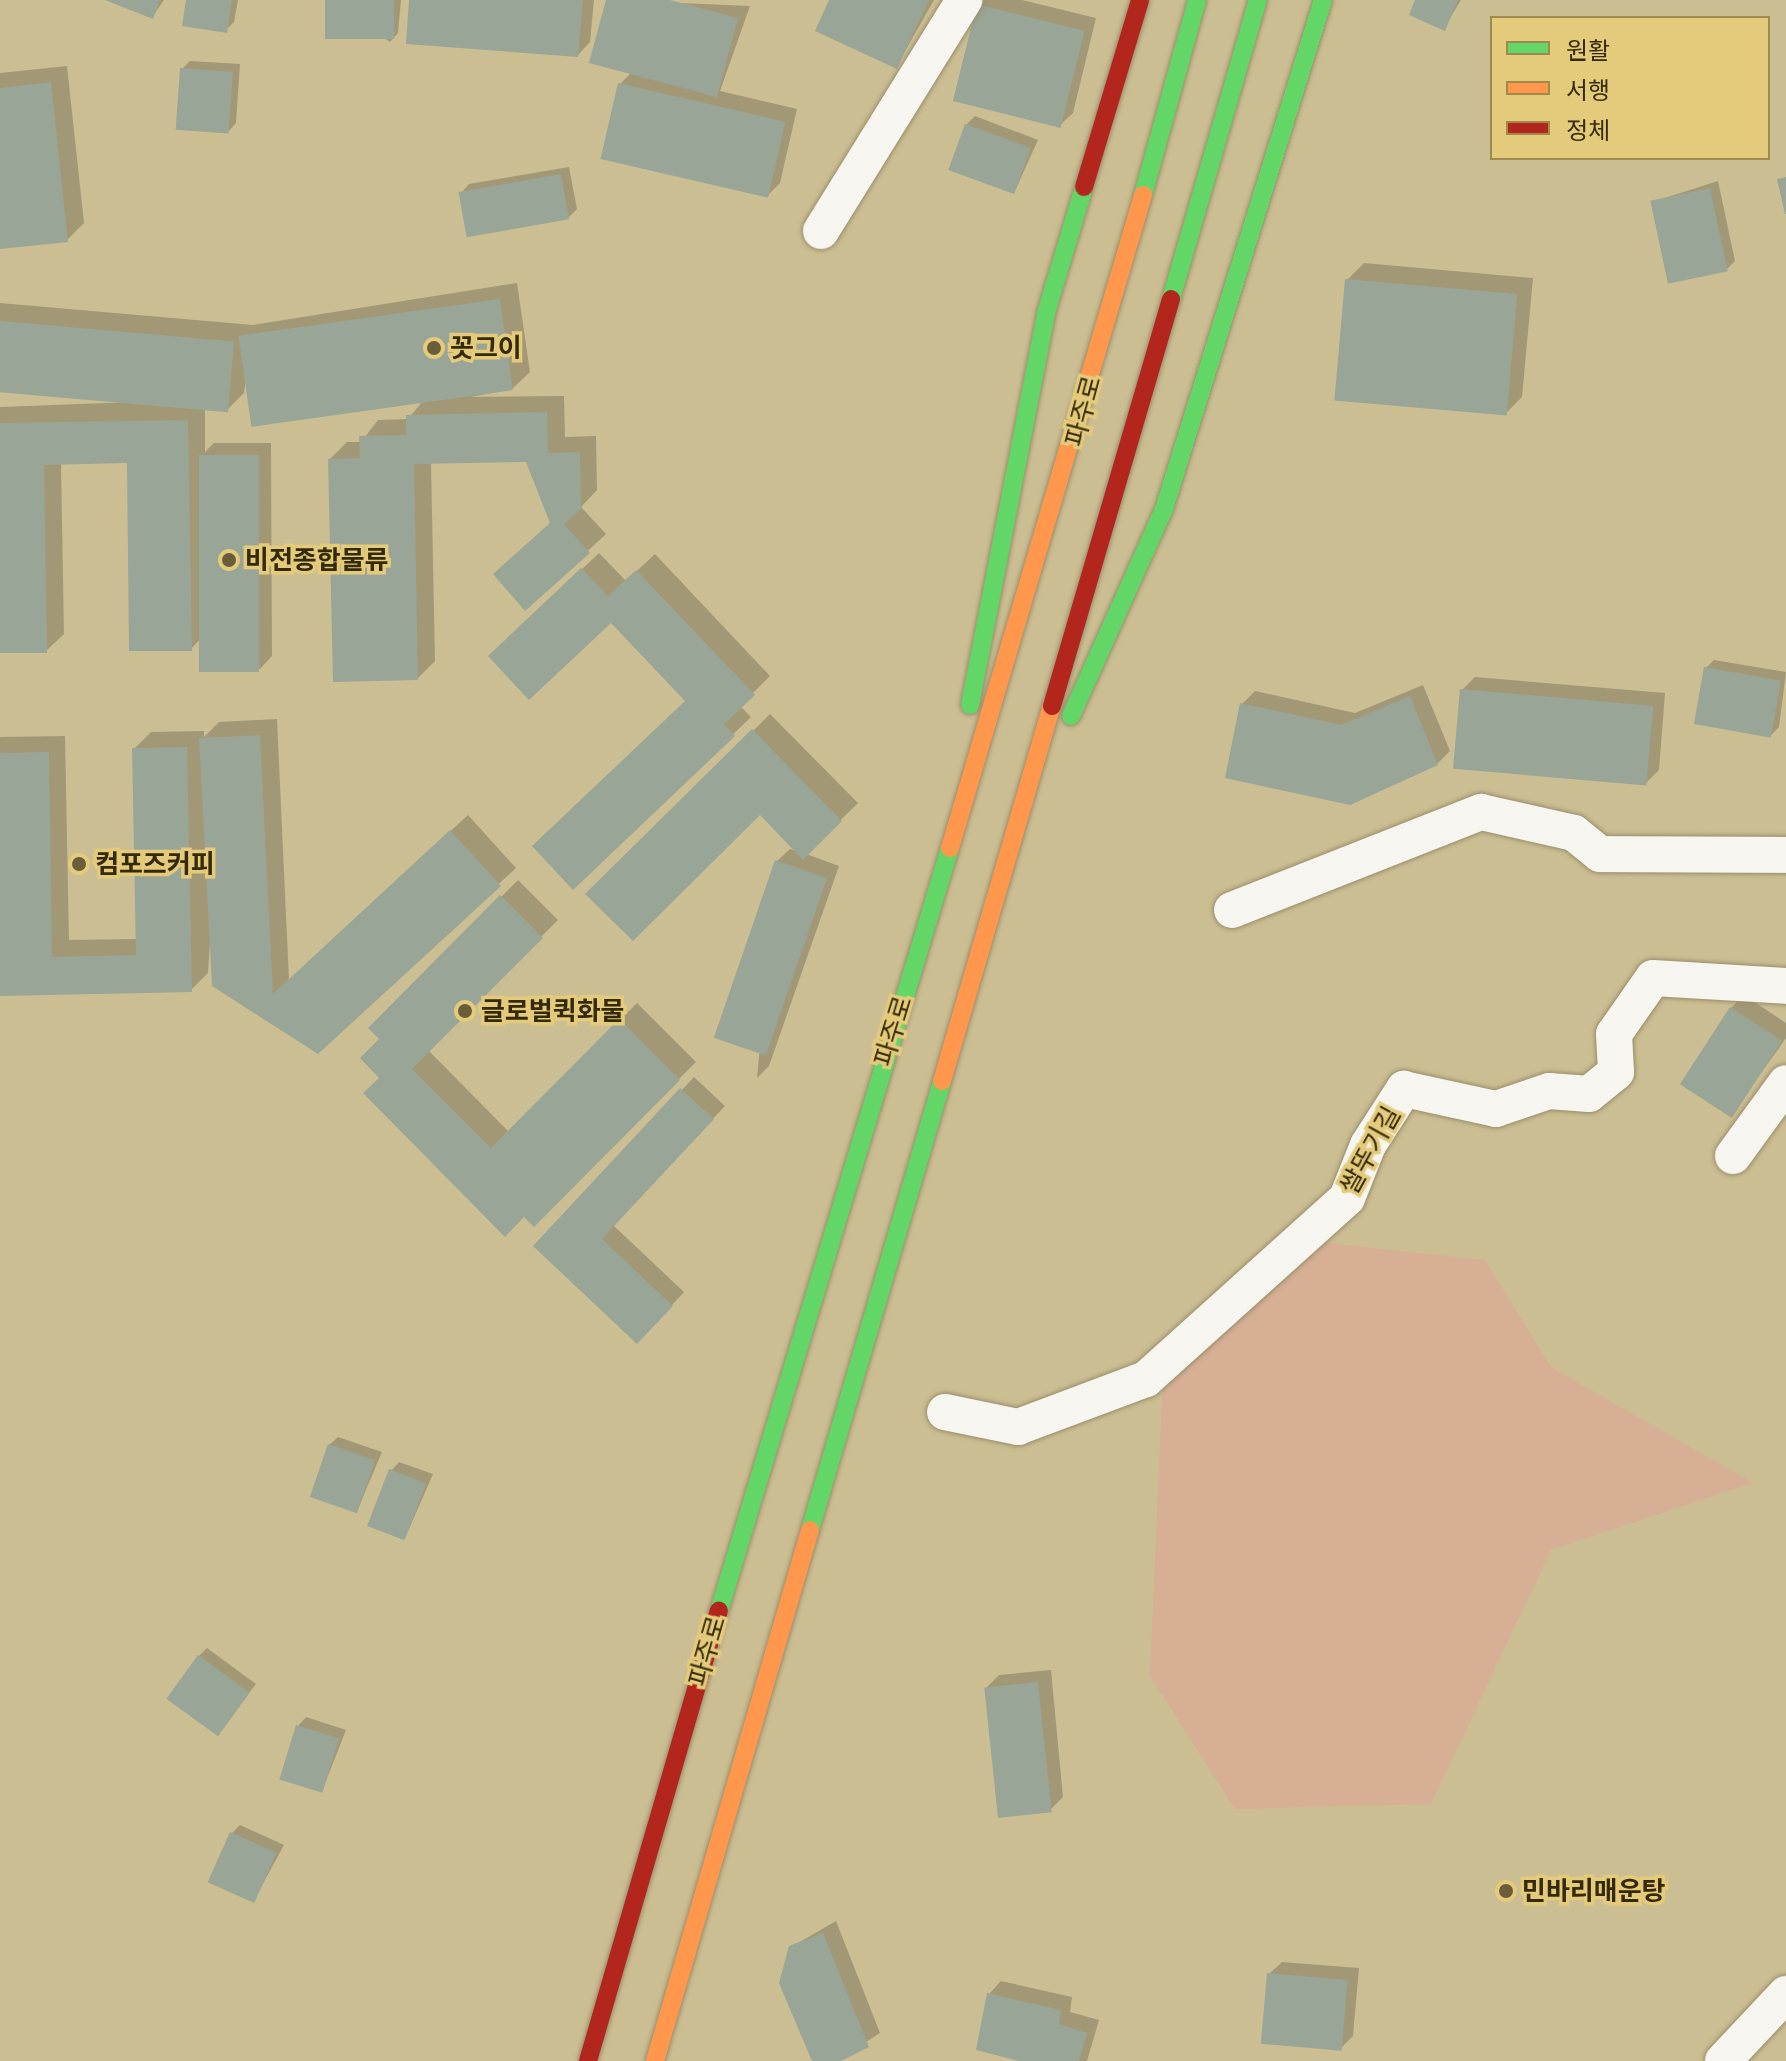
<!DOCTYPE html>
<html>
<head>
<meta charset="utf-8">
<style>
  body { margin:0 }
  #map { position:relative; width:1786px; height:2061px; overflow:hidden; background:#ccbe93; font-family:Inter,"Noto Sans KR",sans-serif }
  div>[style] { position:absolute }
  [style*='--x'] { left:calc(var(--x)*1px); top:calc(var(--y)*1px); width:calc(var(--w)*1px); rotate:calc(var(--a)*1deg) }
  .green>* { inset:0; background:#d6af95 }
  .shadow>* { inset:0; background:#0003 }
  .building>* { inset:0; background:#99a596; transform-origin:0 0 }
  .roads { filter:drop-shadow(0 0 2px #998e6b) drop-shadow(0 0 2px #998e6b) }
  .street>* { height:36px; margin:-18px; padding:0 18px; transform-origin:18px; border-radius:18px; background:#f7f5ef }
  .fast>* { height:18px; margin:-9px; padding:0 9px; transform-origin:9px; border-radius:9px; background:#63d668 }
  .slow>* { height:18px; margin:-9px; padding:0 9px; transform-origin:9px; border-radius:9px; background:#ff974d }
  .jam>* { height:18px; margin:-9px; padding:0 9px; transform-origin:9px; border-radius:9px; background:#b3261e }
  .dots>* { width:22px; height:22px; translate:-50% -50%; box-sizing:border-box; border:4px solid #e4ca7b; border-radius:50% }
  span { translate:-50% -50%; white-space:nowrap; text-align:center; line-height:1.15; -webkit-text-stroke:7px #e4ca7b; paint-order:stroke }
  .poi-label { font-size:26px; color:#342a08; font-weight:700 }
  .left { translate:0 -50%; text-align:left }
  .street-label { font-size:26px; color:#342a08 }
  .legend { position:absolute; left:1490px; top:16px; width:280px; height:144px; box-sizing:border-box; background:#e4ca7b; border:2px solid #9e8a4d; margin:0; padding:10px 14px; list-style:none; font-size:24px; color:#342a08 }
  .legend li { display:flex; align-items:center; gap:16px; height:40px }
  .legend b { width:40px; border:2px solid #9e8a4d }
</style>
</head>
<body>
<div id="map">
  <div class="green">
    <div style="clip-path:polygon(1318px 1242px,1485px 1260px,1551px 1367px,1753px 1483px,1551px 1550px,1431px 1804px,1235px 1809px,1150px 1676px,1163px 1376px)"></div>
  </div>
  <div class="shadow">
    <div style="clip-path:polygon(110px 0,164px 0,153px 16px)"></div>
    <div style="clip-path:polygon(188px 0,238px 0,234px 22px,226px 30px)"></div>
    <div style="clip-path:polygon(327px 0,401px 0,398px 33px,390px 42px)"></div>
    <div style="clip-path:polygon(411px 0,594px 0,590px 42px,578px 55px)"></div>
    <div style="clip-path:polygon(608px 0,750px 6px,720px 91px,797px 109px,780px 183px,767px 196px,620px 84px,632px 72px)"></div>
    <div style="clip-path:polygon(832px 0,934px 0,896px 67px)"></div>
    <div style="clip-path:polygon(984px 0,1022px 0,1096px 18px,1073px 113px,1060px 125px,979px 5px)"></div>
    <div style="clip-path:polygon(1417px 0,1461px 0,1444px 28px)"></div>
    <div style="clip-path:polygon(190px 61px,240px 64px,236px 123px,228px 132px,182px 69px)"></div>
    <div style="clip-path:polygon(67px 66px,84px 223px,67px 240px,0 247px,0 73px)"></div>
    <div style="clip-path:polygon(975px 116px,1038px 140px,1015px 191px,966px 125px)"></div>
    <div style="clip-path:polygon(569px 167px,577px 209px,568px 218px,461px 193px,469px 184px)"></div>
    <div style="clip-path:polygon(1718px 181px,1735px 261px,1727px 269px,1652px 202px)"></div>
    <div style="clip-path:polygon(1364px 263px,1533px 278px,1522px 397px,1505px 414px,1347px 280px)"></div>
    <div style="clip-path:polygon(517px 283px,530px 372px,512px 389px,471px 397px,564px 396px,565px 437px,596px 436px,597px 490px,581px 507px,606px 534px,526px 608px,552px 522px,528px 460px,431px 462px,435px 661px,418px 678px,330px 459px,347px 442px,361px 442px,378px 420px,408px 419px,422px 402px,246px 379px,244px 393px,227px 410px,205px 408px,205px 452px,214px 443px,271px 443px,272px 656px,260px 669px,203px 636px,191px 649px,129px 461px,61px 462px,64px 634px,46px 651px,0 651px,0 407px,132px 402px,0 390px,0 303px,253px 325px)"></div>
    <div style="clip-path:polygon(599px 553px,626px 581px,655px 554px,770px 676px,740px 706px,751px 717px,573px 887px,687px 701px,612px 620px,508px 639px)"></div>
    <div style="clip-path:polygon(1714px 660px,1786px 672px,1779px 727px,1771px 735px,1706px 668px)"></div>
    <div style="clip-path:polygon(1475px 677px,1665px 693px,1659px 770px,1646px 783px,1462px 690px)"></div>
    <div style="clip-path:polygon(1423px 685px,1450px 751px,1437px 764px,1242px 704px,1255px 691px,1355px 713px)"></div>
    <div style="clip-path:polygon(770px 714px,858px 803px,806px 854px,839px 866px,769px 1066px,757px 1078px,777px 861px,790px 849px,799px 852px,760px 813px,588px 894px)"></div>
    <div style="clip-path:polygon(277px 719px,289px 980px,468px 815px,516px 868px,317px 1052px,211px 926px,208px 973px,191px 990px,0 994px,0 737px,65px 736px,69px 940px,137px 939px,134px 749px,151px 732px,204px 731px,204px 737px,219px 722px)"></div>
    <div style="clip-path:polygon(518px 880px,558px 920px,428px 1050px,509px 1132px,637px 1003px,696px 1062px,534px 1224px,382px 1078px,382px 1039px,371px 1028px)"></div>
    <div style="clip-path:polygon(1744px 995px,1786px 1023px,1786px 1038px,1731px 1115px,1731px 1008px)"></div>
    <div style="clip-path:polygon(694px 1077px,725px 1106px,613px 1225px,684px 1292px,650px 1329px,535px 1246px)"></div>
    <div style="clip-path:polygon(338px 1437px,382px 1452px,357px 1511px,329px 1445px)"></div>
    <div style="clip-path:polygon(399px 1462px,433px 1474px,405px 1538px,391px 1471px)"></div>
    <div style="clip-path:polygon(207px 1648px,256px 1684px,218px 1733px,199px 1656px)"></div>
    <div style="clip-path:polygon(1051px 1670px,1063px 1797px,1050px 1810px,986px 1688px,999px 1675px)"></div>
    <div style="clip-path:polygon(306px 1717px,346px 1730px,322px 1791px,298px 1726px)"></div>
    <div style="clip-path:polygon(240px 1825px,284px 1845px,254px 1900px,232px 1833px)"></div>
    <div style="clip-path:polygon(836px 1921px,880px 2033px,836px 2061px,815px 2061px,791px 1947px)"></div>
    <div style="clip-path:polygon(1282px 1962px,1359px 1968px,1353px 2036px,1340px 2049px,1269px 1974px)"></div>
    <div style="clip-path:polygon(1001px 1981px,1072px 1997px,1070px 2012px,1099px 2020px,1087px 2061px,1027px 2061px,989px 1994px)"></div>
  </div>
  <div class="building">
    <div style="clip-path:polygon(105px 0,160px 0,153px 19px)"></div>
    <div style="clip-path:polygon(186px 0,232px 0,227px 33px,182px 26px)"></div>
    <div style="left:325px;top:0;width:69px;height:39px"></div>
    <div style="clip-path:polygon(409px 0,583px 0,578px 57px,406px 44px)"></div>
    <div style="clip-path:polygon(606px 0,670px 0,738px 18px,717px 97px,589px 63px)"></div>
    <div style="clip-path:polygon(829px 0,929px 0,897px 69px,815px 31px)"></div>
    <div style="clip-path:polygon(1415px 0,1458px 0,1445px 31px,1409px 15px)"></div>
    <div style="left:977px;top:4px;width:111px;height:100px;rotate:14deg"></div>
    <div style="left:180px;top:68px;width:53px;height:62px;rotate:4deg"></div>
    <div style="clip-path:polygon(51px 82px,68px 242px,0 249px,0 88px)"></div>
    <div style="left:618px;top:83px;width:172px;height:78px;rotate:13deg"></div>
    <div style="left:965px;top:124px;width:70px;height:49px;rotate:20deg"></div>
    <div style="left:561px;top:174px;width:46px;height:104px;rotate:80deg"></div>
    <div style="clip-path:polygon(1786px 177px,1786px 214px,1785px 214px,1777px 179px)"></div>
    <div style="left:1710px;top:188px;width:85px;height:61px;rotate:78deg"></div>
    <div style="left:1345px;top:279px;width:173px;height:122px;rotate:5deg"></div>
    <div style="left:500px;top:299px;width:92px;height:264px;rotate:82deg"></div>
    <div style="left:0;top:321px;width:235px;height:71px;rotate:5deg"></div>
    <div style="clip-path:polygon(547px 412px,548px 453px,580px 452px,581px 509px,564px 524px,590px 553px,525px 611px,493px 574px,550px 523px,526px 462px,414px 464px,418px 680px,333px 682px,328px 459px,360px 458px,359px 436px,406px 435px,406px 415px)"></div>
    <div style="clip-path:polygon(188px 420px,192px 651px,129px 651px,127px 463px,44px 465px,47px 653px,0 653px,0 423px)"></div>
    <div style="left:199px;top:455px;width:60px;height:217px"></div>
    <div style="clip-path:polygon(581px 568px,608px 596px,636px 570px,755px 695px,724px 724px,735px 736px,573px 890px,532px 846px,685px 701px,611px 623px,529px 700px,488px 656px)"></div>
    <div style="left:1704px;top:667px;width:78px;height:58px;rotate:10deg"></div>
    <div style="left:1460px;top:689px;width:194px;height:80px;rotate:5deg"></div>
    <div style="clip-path:polygon(1410px 696px,1438px 765px,1350px 805px,1225px 778px,1240px 703px,1341px 725px)"></div>
    <div style="clip-path:polygon(752px 729px,842px 821px,803px 860px,760px 815px,633px 941px,585px 894px)"></div>
    <div style="clip-path:polygon(260px 735px,273px 994px,450px 830px,501px 886px,318px 1054px,212px 986px,199px 738px)"></div>
    <div style="clip-path:polygon(187px 747px,192px 992px,0 996px,0 753px,49px 752px,52px 957px,136px 955px,132px 748px)"></div>
    <div style="left:775px;top:860px;width:55px;height:188px;rotate:19deg"></div>
    <div style="clip-path:polygon(500px 895px,543px 938px,412px 1069px,491px 1148px,619px 1019px,680px 1080px,534px 1227px,524px 1217px,505px 1237px,363px 1093px,379px 1078px,360px 1058px,379px 1039px,368px 1028px)"></div>
    <div style="left:1730px;top:1007px;width:62px;height:92px;rotate:33deg"></div>
    <div style="clip-path:polygon(680px 1088px,714px 1119px,602px 1239px,673px 1306px,637px 1344px,533px 1246px)"></div>
    <div style="left:328px;top:1444px;width:50px;height:56px;rotate:19deg"></div>
    <div style="left:389px;top:1469px;width:40px;height:61px;rotate:21deg"></div>
    <div style="left:198px;top:1655px;width:64px;height:54px;rotate:36deg"></div>
    <div style="left:1038px;top:1682px;width:131px;height:54px;rotate:84deg"></div>
    <div style="left:296px;top:1725px;width:45px;height:57px;rotate:17deg"></div>
    <div style="left:230px;top:1832px;width:51px;height:55px;rotate:24deg"></div>
    <div style="clip-path:polygon(823px 1933px,869px 2047px,841px 2061px,812px 2061px,779px 1983px,789px 1946px)"></div>
    <div style="left:1267px;top:1973px;width:81px;height:71px;rotate:5deg"></div>
    <div style="clip-path:polygon(987px 1993px,1061px 2010px,1059px 2024px,1087px 2033px,1079px 2061px,1019px 2061px,976px 2050px)"></div>
  </div>
  <div class="roads">
    <div class="street">
      <div style="--x:821;--y:231;--w:272;--a:-58.2"></div>
      <div style="--x:1232;--y:910;--w:268;--a:-21.5"></div>
      <div style="--x:1481;--y:812;--w:95;--a:12.7"></div>
      <div style="--x:1574;--y:833;--w:33;--a:39"></div>
      <div style="--x:1600;--y:854;--w:186;--a:0.3"></div>
      <div style="--x:1733;--y:1156;--w:90;--a:-54"></div>
      <div style="--x:945;--y:1412;--w:75;--a:11.6"></div>
      <div style="--x:1018;--y:1427;--w:137;--a:-20.6"></div>
      <div style="--x:1146;--y:1379;--w:270;--a:-42"></div>
      <div style="--x:1347;--y:1198;--w:57;--a:-68.4"></div>
      <div style="--x:1368;--y:1145;--w:67;--a:-57.3"></div>
      <div style="--x:1404;--y:1089;--w:94;--a:12.3"></div>
      <div style="--x:1496;--y:1109;--w:56;--a:-18.8"></div>
      <div style="--x:1549;--y:1091;--w:40;--a:4.3"></div>
      <div style="--x:1589;--y:1094;--w:35;--a:-39"></div>
      <div style="--x:1616;--y:1072;--w:38;--a:-93"></div>
      <div style="--x:1614;--y:1034;--w:68;--a:-55.1"></div>
      <div style="--x:1653;--y:978;--w:133;--a:3.4"></div>
      <div style="--x:1723;--y:2061;--w:92;--a:-46.8"></div>
    </div>
    <div class="fast">
      <div style="--x:1143;--y:195;--w:202;--a:-74.5"></div>
      <div style="--x:1171;--y:299;--w:311;--a:-73.8"></div>
      <div style="--x:970;--y:705;--w:399;--a:-79"></div>
      <div style="--x:1046;--y:313;--w:132;--a:-73.2"></div>
      <div style="--x:1071;--y:716;--w:227;--a:-65.8"></div>
      <div style="--x:1164;--y:509;--w:533;--a:-72.65"></div>
      <div style="--x:810;--y:1530;--w:468;--a:-73.6"></div>
      <div style="--x:719;--y:1611;--w:797;--a:-73.16"></div>
    </div>
    <div class="slow">
      <div style="--x:950;--y:848;--w:681;--a:-73.53"></div>
      <div style="--x:942;--y:1081;--w:391;--a:-73.7"></div>
      <div style="--x:655;--y:2061;--w:553;--a:-73.73"></div>
    </div>
    <div class="jam">
      <div style="--x:1084;--y:187;--w:195;--a:-73.3"></div>
      <div style="--x:1052;--y:706;--w:424;--a:-73.7"></div>
      <div style="--x:588;--y:2061;--w:469;--a:-73.8"></div>
    </div>
  </div>
  <div class="dots">
    <div style="left:434px;top:348px;background:#695e39"></div>
    <div style="left:229px;top:560px;background:#695e39"></div>
    <div style="left:79px;top:864px;background:#695e39"></div>
    <div style="left:465px;top:1011px;background:#695e39"></div>
    <div style="left:1506px;top:1891px;background:#695e39"></div>
  </div>
  <div class="poi-label">
    <span class="left" style="left:450px;top:348px">꼿그이</span>
    <span class="left" style="left:245px;top:560px">비전종합물류</span>
    <span class="left" style="left:95px;top:864px">컴포즈커피</span>
    <span class="left" style="left:481px;top:1011px">글로벌퀵화물</span>
    <span class="left" style="left:1522px;top:1891px">민바리매운탕</span>
  </div>
  <div class="street-label">
    <span style="left:1083px;top:411px;rotate:-75deg">파주로</span>
    <span style="left:893px;top:1031px;rotate:-73deg">파주로</span>
    <span style="left:1370px;top:1150px;rotate:-61deg">쌀뚜기길</span>
    <span style="left:707px;top:1651px;rotate:-74deg">파주로</span>
  </div>
  <ul class="legend">
  <li><b style="height:10px;background:#63d668"></b>원활</li>
  <li><b style="height:10px;background:#ff974d"></b>서행</li>
  <li><b style="height:10px;background:#b3261e"></b>정체</li>
  </ul>
</div>
</body>
</html>
